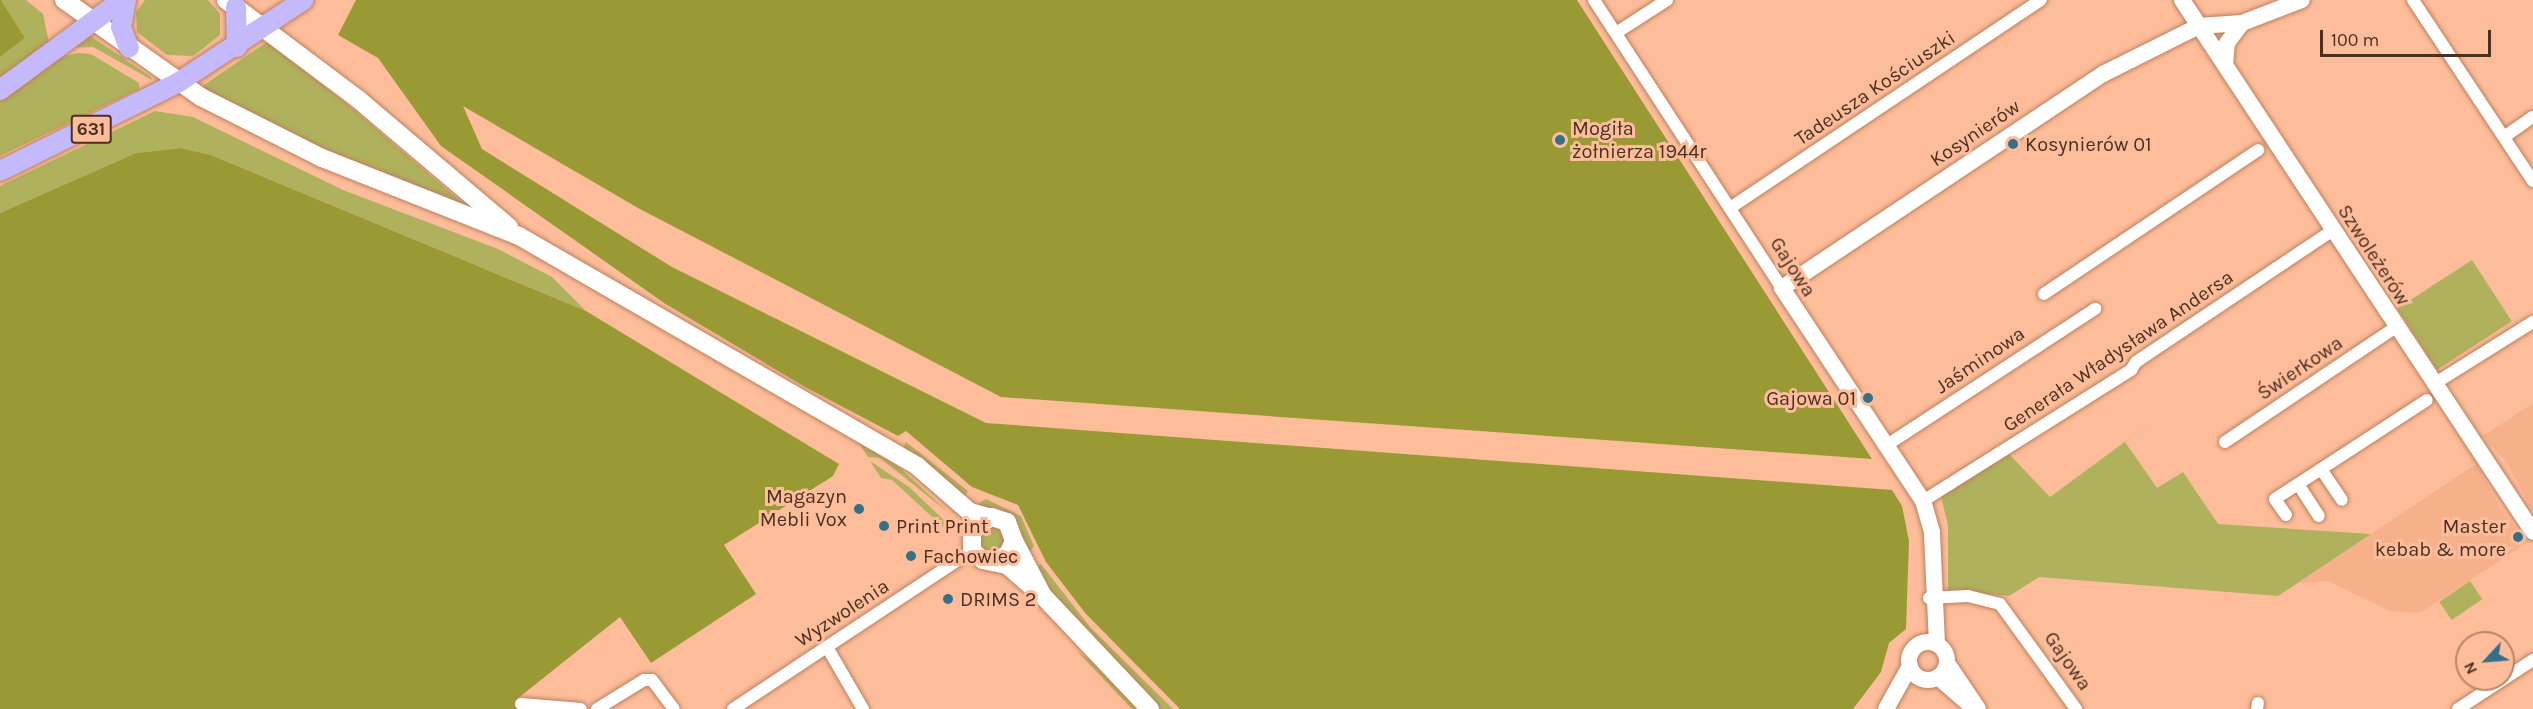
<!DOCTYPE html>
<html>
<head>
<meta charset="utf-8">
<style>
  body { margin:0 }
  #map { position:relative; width:2533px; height:709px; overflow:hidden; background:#febd9a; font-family:Karla,sans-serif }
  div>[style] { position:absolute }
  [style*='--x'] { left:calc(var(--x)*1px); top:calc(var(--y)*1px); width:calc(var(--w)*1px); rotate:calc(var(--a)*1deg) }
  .built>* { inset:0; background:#f6b08a }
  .green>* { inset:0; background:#b0b15c; transform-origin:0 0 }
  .round { border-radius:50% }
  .forest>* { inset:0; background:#9a9a35 }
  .roads { filter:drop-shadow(0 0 2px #bc805f) drop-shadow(0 0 2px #bc805f) }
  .minor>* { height:12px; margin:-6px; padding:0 6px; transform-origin:6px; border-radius:6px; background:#fff }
  .tertiary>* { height:16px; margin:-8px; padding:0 8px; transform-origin:8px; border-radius:8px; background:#fff }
  .tertiary>.ring { margin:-8px; padding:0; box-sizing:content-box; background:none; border:16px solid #fff; border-radius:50% }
  .secondary>* { height:18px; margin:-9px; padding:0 9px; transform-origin:9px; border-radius:9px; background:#fff }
  .primary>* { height:20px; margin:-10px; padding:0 10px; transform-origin:10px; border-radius:10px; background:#c4b9fb }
  .dots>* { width:16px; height:16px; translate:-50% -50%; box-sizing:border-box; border:3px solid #febd9a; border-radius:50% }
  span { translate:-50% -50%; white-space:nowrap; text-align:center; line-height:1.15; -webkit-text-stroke:6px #febd9a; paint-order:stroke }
  .shield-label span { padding:2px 4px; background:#febd9a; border:2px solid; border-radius:4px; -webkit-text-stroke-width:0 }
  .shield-label { font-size:18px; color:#4a3022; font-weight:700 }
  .street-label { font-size:20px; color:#4a3022 }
  .poi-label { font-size:20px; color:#4a3022 }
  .left { translate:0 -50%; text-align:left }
  .right { translate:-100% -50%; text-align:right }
  .north { position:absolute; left:2455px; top:631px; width:60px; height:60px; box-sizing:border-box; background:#febd9a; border:2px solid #b6856a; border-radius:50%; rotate:244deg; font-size:16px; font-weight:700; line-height:24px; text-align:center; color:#4a3022 }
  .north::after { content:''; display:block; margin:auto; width:21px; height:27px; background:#366f88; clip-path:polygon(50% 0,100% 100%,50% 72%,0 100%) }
  .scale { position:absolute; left:2320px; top:30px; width:171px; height:27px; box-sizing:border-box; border:3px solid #4a3022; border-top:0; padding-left:8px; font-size:18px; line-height:21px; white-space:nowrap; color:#4a3022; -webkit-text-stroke:4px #febd9a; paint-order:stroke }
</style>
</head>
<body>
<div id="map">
  <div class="built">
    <div style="clip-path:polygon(2533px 403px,2533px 511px,2507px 463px,2483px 436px)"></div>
    <div style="clip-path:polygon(2476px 464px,2503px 513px,2528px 542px,2420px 613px,2390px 611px,2328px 581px,2298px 583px)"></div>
  </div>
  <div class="green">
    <div style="clip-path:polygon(1px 0,26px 0,43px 14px,49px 43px,0 80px,0 57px,25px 38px)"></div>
    <div style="clip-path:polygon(145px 0,208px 0,220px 14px,220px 35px,193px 56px,167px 55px,137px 32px,136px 12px)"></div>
    <div style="clip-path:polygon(89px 35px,151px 77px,152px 80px,93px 47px,70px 48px)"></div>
    <div style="clip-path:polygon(267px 42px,346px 103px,466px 206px,312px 144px,201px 87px)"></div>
    <div style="clip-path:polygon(79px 53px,91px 54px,139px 83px,139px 89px,0 156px,0 99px,57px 57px)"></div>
    <div style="clip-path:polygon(155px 111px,193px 117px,343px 190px,498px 249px,552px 277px,586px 311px,211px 155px,181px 148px,136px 153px,0 213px,0 186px)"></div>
    <div style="left:2472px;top:260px;width:73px;height:89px;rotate:57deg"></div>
    <div style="clip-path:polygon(2164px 413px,2125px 442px,2157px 488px,2183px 472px,2218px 524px,2371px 534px,2278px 596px,2039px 577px,2009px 596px,1948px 590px,1948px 525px,1940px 493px,2009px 454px,2050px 497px)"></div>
    <div style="clip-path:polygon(858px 442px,900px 468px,949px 513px,880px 458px,868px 457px)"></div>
    <div style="clip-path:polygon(906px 442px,968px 491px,962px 500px,903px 448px)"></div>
    <div style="clip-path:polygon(870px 461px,909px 487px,945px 521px,943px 527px,892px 480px,881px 478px)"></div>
    <div style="clip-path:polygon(986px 499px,1021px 516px,1034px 546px,1026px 558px,1020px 538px,973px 507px)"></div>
    <div class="round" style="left:979px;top:526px;width:26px;height:26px"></div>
    <div style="clip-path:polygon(1041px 564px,1090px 627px,1173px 709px,1158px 709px,1102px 655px,1032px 569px)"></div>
    <div style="left:2470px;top:581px;width:22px;height:37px;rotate:56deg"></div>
    <div style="clip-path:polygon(1077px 651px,1090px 660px,1140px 709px,1132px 709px)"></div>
  </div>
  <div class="forest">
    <div style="clip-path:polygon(1px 0,25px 38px,0 57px,0 0)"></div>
    <div style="clip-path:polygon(356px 0,1577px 0,1872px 459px,1001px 397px,638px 208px,463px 106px,482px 149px,672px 267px,986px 423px,1892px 490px,1902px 506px,1909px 541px,1906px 629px,1889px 643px,1881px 672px,1853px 709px,1180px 709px,1086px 614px,1046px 562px,1018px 505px,972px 487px,906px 431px,898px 436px,805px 387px,664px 303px,441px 146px,378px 58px,338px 35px)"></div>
    <div style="clip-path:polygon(181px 148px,211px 155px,586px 311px,839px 464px,833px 476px,724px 545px,756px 594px,651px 663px,620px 617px,517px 699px,517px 709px,0 709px,0 213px,136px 153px)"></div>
  </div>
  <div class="roads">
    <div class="minor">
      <div style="--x:1594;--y:0;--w:344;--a:56.9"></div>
      <div style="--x:2413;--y:0;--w:217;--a:56.5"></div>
      <div style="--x:1616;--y:33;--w:61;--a:-32.9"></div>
      <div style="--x:2504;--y:137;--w:35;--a:-35"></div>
      <div style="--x:1730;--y:208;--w:374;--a:-33.8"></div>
      <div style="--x:2044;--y:294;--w:258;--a:-33.9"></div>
      <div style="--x:2434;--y:384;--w:117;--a:-32.1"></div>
      <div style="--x:2225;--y:442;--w:206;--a:-33.9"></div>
      <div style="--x:1887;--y:445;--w:249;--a:-33.2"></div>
      <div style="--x:2321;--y:469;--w:37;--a:56"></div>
      <div style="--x:2298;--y:484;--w:38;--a:57"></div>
      <div style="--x:1923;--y:501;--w:246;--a:-32.2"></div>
      <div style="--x:2131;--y:370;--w:9;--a:-58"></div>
      <div style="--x:2136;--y:362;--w:237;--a:-33.8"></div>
      <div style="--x:2286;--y:515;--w:19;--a:-125"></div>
      <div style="--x:2275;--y:499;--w:181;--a:-33.1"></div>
      <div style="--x:1929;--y:598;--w:39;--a:-3"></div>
      <div style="--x:1968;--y:596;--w:33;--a:14"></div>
      <div style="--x:2000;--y:604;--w:130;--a:54.1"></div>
      <div style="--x:827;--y:647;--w:72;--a:59.9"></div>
      <div style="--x:521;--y:704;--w:60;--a:4.8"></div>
      <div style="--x:597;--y:709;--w:55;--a:-31.7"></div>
      <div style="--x:644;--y:680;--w:8;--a:0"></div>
      <div style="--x:652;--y:680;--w:36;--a:53"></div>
      <div style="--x:733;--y:709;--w:287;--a:-33.5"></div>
      <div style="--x:2257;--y:709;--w:6;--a:-81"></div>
      <div style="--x:2458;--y:709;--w:90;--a:-33.2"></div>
    </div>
    <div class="tertiary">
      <div style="--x:2182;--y:0;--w:637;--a:56.58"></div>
      <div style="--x:2225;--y:65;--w:22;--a:-85"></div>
      <div style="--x:2227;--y:43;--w:25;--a:-53"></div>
      <div class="ring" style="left:1909px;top:642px;width:22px;height:22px"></div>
      <div style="--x:1937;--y:644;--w:112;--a:-92.6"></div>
      <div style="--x:1932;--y:532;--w:32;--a:-106"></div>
      <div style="--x:1923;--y:501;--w:255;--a:-123.5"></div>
      <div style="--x:1782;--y:288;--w:386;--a:-33.7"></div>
      <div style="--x:2103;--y:74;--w:107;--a:-26.6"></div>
      <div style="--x:2199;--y:26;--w:43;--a:-4"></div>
      <div style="--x:2242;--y:23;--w:64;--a:-21"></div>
      <div style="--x:1947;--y:663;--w:55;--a:56"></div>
      <div style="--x:1938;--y:677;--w:41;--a:41.1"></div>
      <div style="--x:1886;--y:709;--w:49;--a:-60.8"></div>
    </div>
    <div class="secondary">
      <div style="--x:64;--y:0;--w:168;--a:35.3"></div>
      <div style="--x:201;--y:97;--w:136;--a:26.8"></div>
      <div style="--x:322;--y:158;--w:212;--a:21.6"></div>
      <div style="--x:519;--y:236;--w:460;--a:30"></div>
      <div style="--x:917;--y:466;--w:70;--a:41"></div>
      <div style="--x:970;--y:512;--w:18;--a:16"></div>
      <div style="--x:226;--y:0;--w:166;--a:36.9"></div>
      <div style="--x:359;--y:100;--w:197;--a:40.3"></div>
      <div style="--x:1014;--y:541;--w:62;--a:62.2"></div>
      <div style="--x:1043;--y:596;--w:156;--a:46.6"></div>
      <div style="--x:993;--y:562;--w:17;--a:-28"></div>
      <div style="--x:1008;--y:554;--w:14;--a:-65"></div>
      <div style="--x:1014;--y:541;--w:20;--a:-110"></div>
      <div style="--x:1007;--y:522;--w:16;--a:-162"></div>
      <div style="--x:992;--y:517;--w:22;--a:153"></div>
      <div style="--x:972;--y:527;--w:24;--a:90"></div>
      <div style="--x:972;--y:551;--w:14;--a:39"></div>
      <div style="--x:983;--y:560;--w:25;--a:12"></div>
      <div style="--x:1007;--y:565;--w:33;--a:41"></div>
    </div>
    <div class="primary">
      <div style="--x:126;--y:0;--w:27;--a:100"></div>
      <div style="--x:121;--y:27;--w:22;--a:69"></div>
      <div style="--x:236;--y:7;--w:40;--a:88.6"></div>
      <div style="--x:0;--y:90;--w:152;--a:-36.4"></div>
      <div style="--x:0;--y:171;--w:200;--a:-26.4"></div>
      <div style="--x:179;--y:82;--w:149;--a:-33.3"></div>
    </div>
  </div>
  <div class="dots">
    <div style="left:1560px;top:140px;background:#366f88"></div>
    <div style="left:2013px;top:144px;background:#366f88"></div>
    <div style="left:1868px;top:398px;background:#366f88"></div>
    <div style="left:859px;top:509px;background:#366f88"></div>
    <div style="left:884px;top:526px;background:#366f88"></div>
    <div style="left:2518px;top:537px;background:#366f88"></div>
    <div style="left:911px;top:556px;background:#366f88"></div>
    <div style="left:948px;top:599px;background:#366f88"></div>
  </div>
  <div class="shield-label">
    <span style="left:91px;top:129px">631</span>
  </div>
  <div class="street-label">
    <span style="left:1875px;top:88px;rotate:-34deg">Tadeusza Kościuszki</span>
    <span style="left:1975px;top:133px;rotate:-34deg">Kosynierów</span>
    <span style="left:2374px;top:255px;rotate:57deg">Szwoleżerów</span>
    <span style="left:1793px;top:267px;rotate:57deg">Gajowa</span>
    <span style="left:2118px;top:351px;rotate:-34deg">Generała Władysława Andersa</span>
    <span style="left:1980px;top:360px;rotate:-34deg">Jaśminowa</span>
    <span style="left:2300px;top:368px;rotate:-34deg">Świerkowa</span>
    <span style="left:842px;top:613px;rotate:-33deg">Wyzwolenia</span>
    <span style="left:2068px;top:661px;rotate:55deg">Gajowa</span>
  </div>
  <div class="poi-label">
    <span class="left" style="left:1572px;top:140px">Mogiła<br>żołnierza 1944r</span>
    <span class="left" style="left:2025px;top:144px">Kosynierów 01</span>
    <span class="right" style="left:1856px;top:398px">Gajowa 01</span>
    <span class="right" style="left:847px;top:508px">Magazyn<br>Mebli Vox</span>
    <span class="left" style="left:896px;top:526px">Print Print</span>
    <span class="right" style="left:2506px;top:538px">Master<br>kebab &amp; more</span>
    <span class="left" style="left:923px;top:556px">Fachowiec</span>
    <span class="left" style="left:960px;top:599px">DRIMS 2</span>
  </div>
  <div class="north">N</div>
  <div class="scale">100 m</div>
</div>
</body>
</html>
